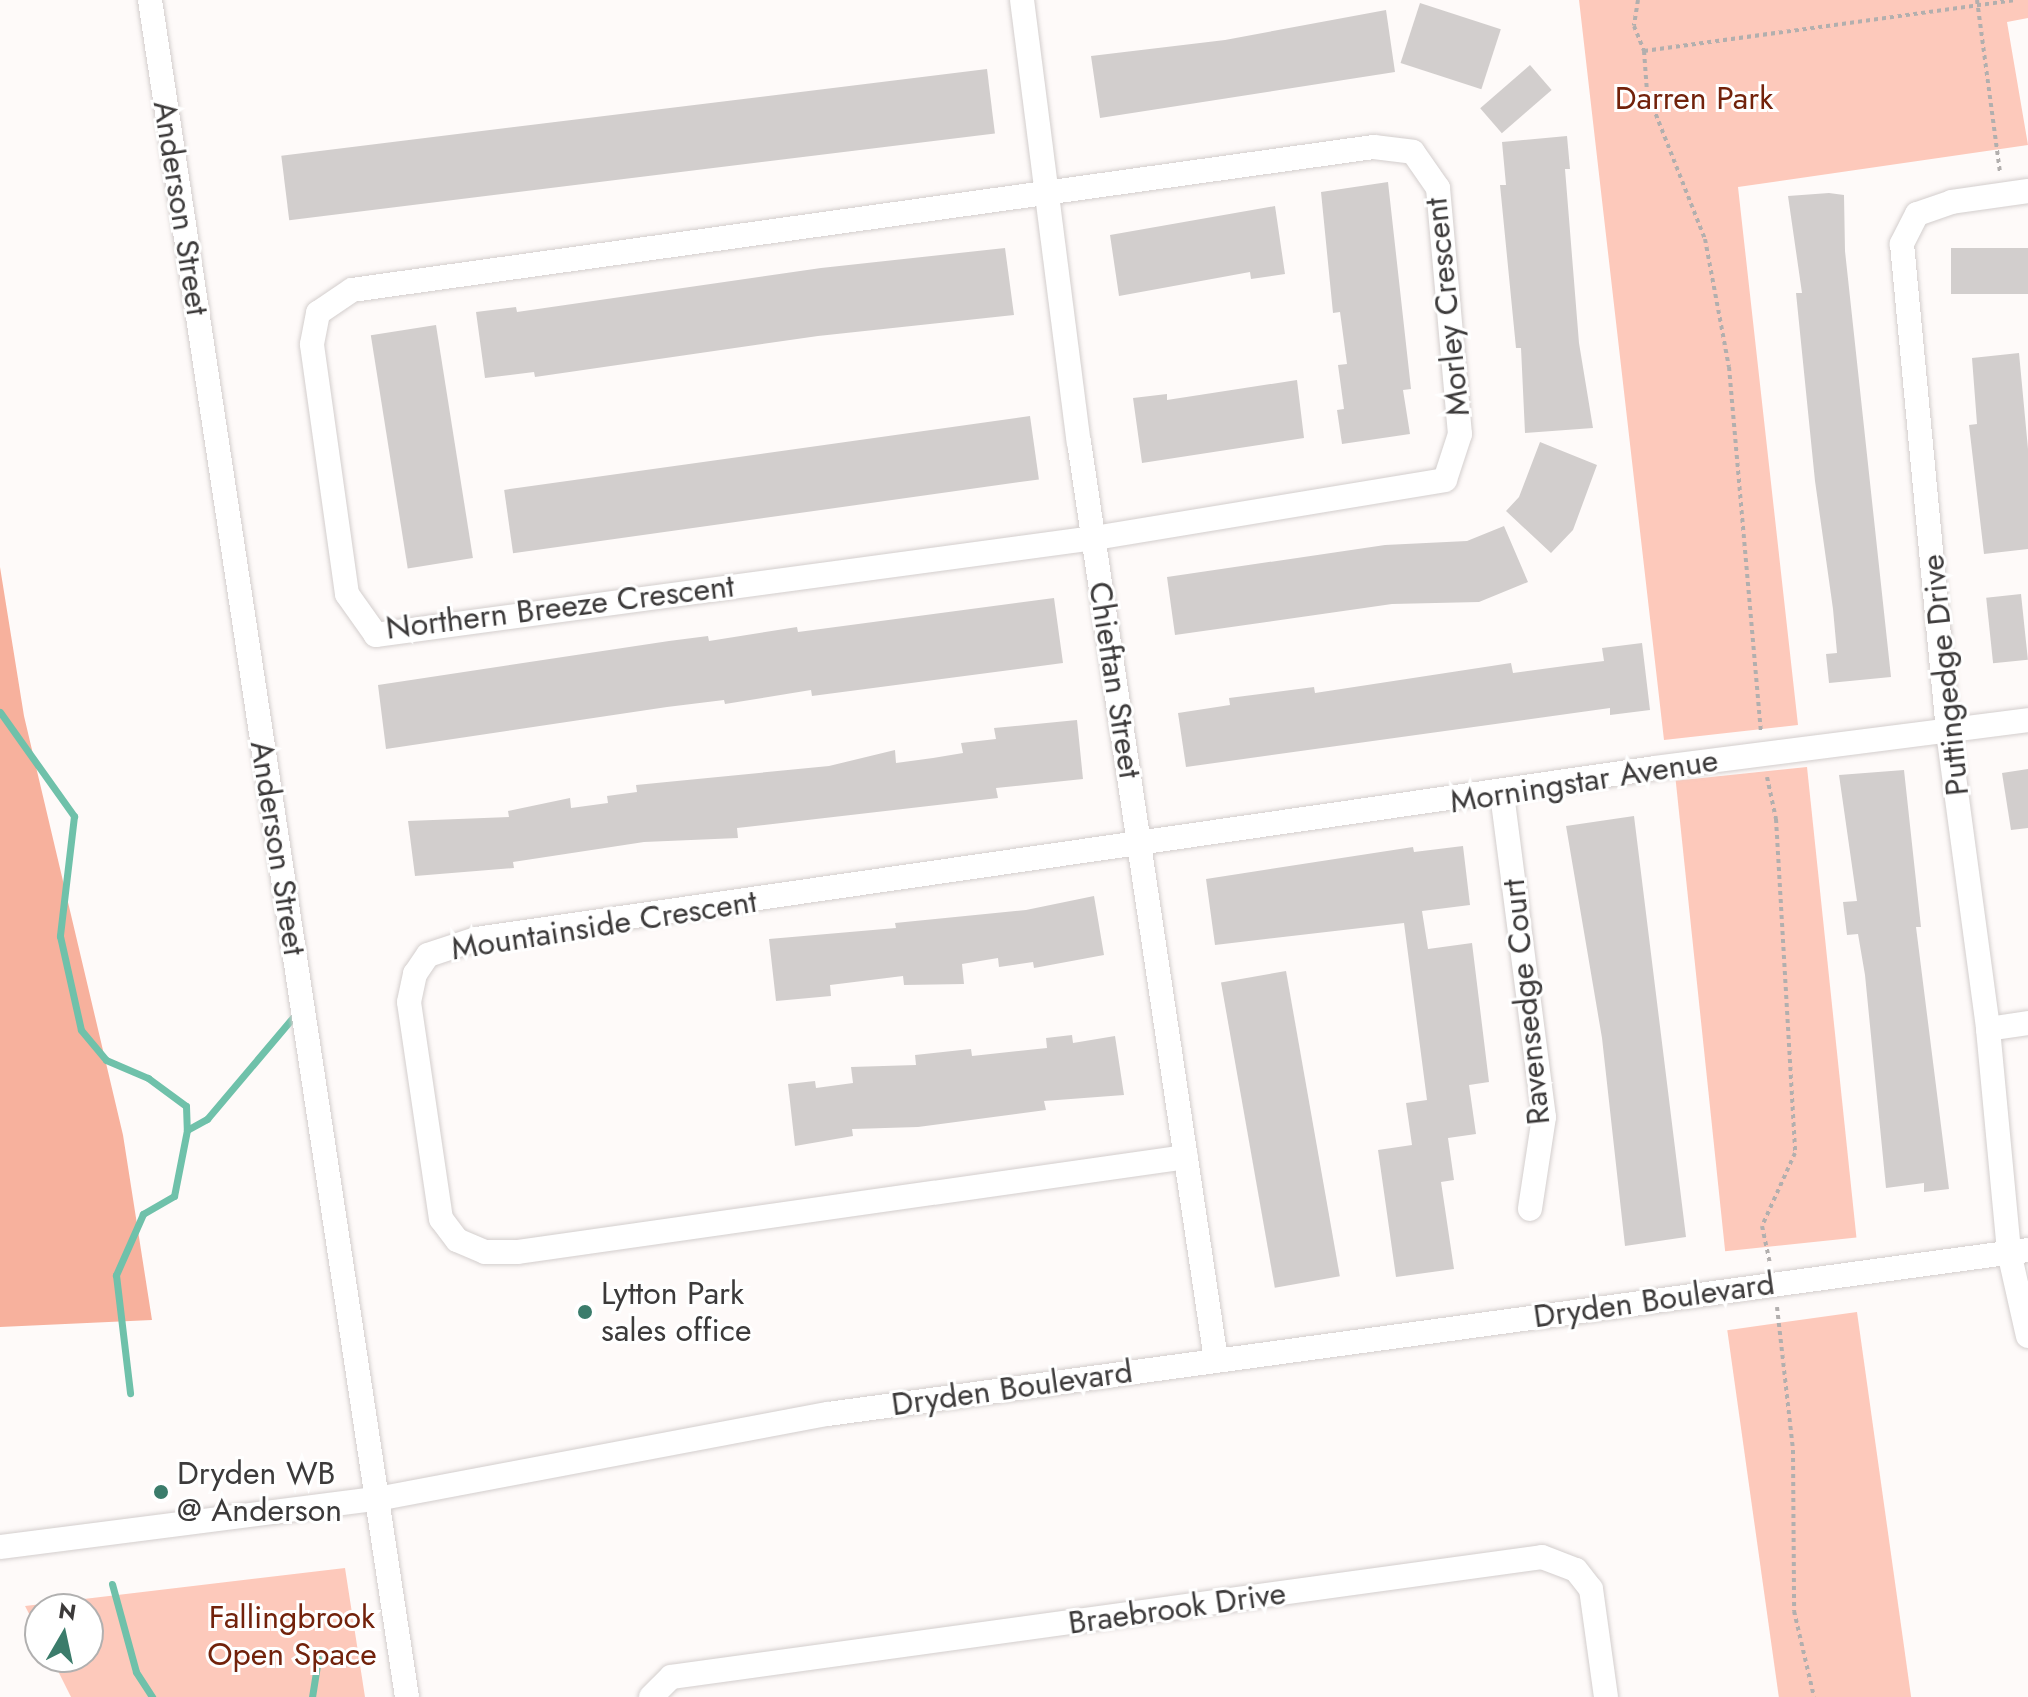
<!DOCTYPE html>
<html>
<head>
<meta charset="utf-8">
<style>
  body { margin:0 }
  #map { position:relative; width:2028px; height:1697px; overflow:hidden; background:#fefaf9; font-family:Jost,sans-serif }
  div>[style] { position:absolute }
  [style*='--x'] { left:calc(var(--x)*1px); top:calc(var(--y)*1px); width:calc(var(--w)*1px); rotate:calc(var(--a)*1deg) }
  .green>* { inset:0; background:#fdc9bb; transform-origin:0 0 }
  .forest>* { inset:0; background:#f7b19d }
  .stream>* { height:7px; margin:-3.5px; padding:0 3.5px; transform-origin:3.5px; border-radius:3.5px; background:#6fc1aa }
  .building>* { inset:0; background:#d2cecd; transform-origin:0 0 }
  .path>* { height:4px; margin-top:-2px; transform-origin:0; background:repeating-linear-gradient(90deg,#b2afae 0 4px,transparent 0 8px) }
  .roads { filter:drop-shadow(0 0 2px #d3cecd) drop-shadow(0 0 2px #d3cecd) }
  .minor>* { height:24px; margin:-12px; padding:0 12px; transform-origin:12px; border-radius:12px; background:#fff }
  .dots>* { width:22px; height:22px; translate:-50% -50%; box-sizing:border-box; border:4px solid #fff; border-radius:50% }
  span { translate:-50% -50%; white-space:nowrap; text-align:center; line-height:1.15; -webkit-text-stroke:6px #fff; paint-order:stroke }
  .park-label { font-size:32px; color:#72220b }
  .street-label { font-size:32px; color:#3c3a3a }
  .poi-label { font-size:32px; color:#3c3a3a }
  .left { translate:0 -50%; text-align:left }
  .north { position:absolute; left:24px; top:1593px; width:80px; height:80px; box-sizing:border-box; background:#fff; border:2px solid #b1b0b0; border-radius:50%; rotate:9deg; font-size:22px; font-weight:700; line-height:32px; text-align:center; color:#3c3a3a }
  .north::after { content:''; display:block; margin:auto; width:28px; height:36px; background:#3b7c6b; clip-path:polygon(50% 0,100% 100%,50% 72%,0 100%) }
</style>
</head>
<body>
<div id="map">
  <div class="green">
    <div style="clip-path:polygon(1579px 0,2028px 0,2028px 18px,2007px 22px,2028px 145px,1738px 187px,1798px 725px,1664px 740px)"></div>
    <div style="left:1807px;top:767px;width:473px;height:132px;rotate:84deg"></div>
    <div style="left:1857px;top:1312px;width:389px;height:131px;rotate:82deg"></div>
    <div style="clip-path:polygon(345px 1568px,365px 1697px,71px 1697px,51px 1657px,88px 1657px,88px 1609px,40px 1609px,40px 1635px,25px 1606px)"></div>
  </div>
  <div class="forest">
    <div style="clip-path:polygon(0 567px,24px 716px,123px 1135px,152px 1320px,0 1327px)"></div>
  </div>
  <div class="stream">
    <div style="--x:0;--y:712;--w:128;--a:54.6"></div>
    <div style="--x:74;--y:816;--w:121;--a:96.7"></div>
    <div style="--x:60;--y:936;--w:96;--a:77.4"></div>
    <div style="--x:81;--y:1030;--w:39;--a:50"></div>
    <div style="--x:106;--y:1060;--w:46;--a:23.2"></div>
    <div style="--x:148;--y:1078;--w:47;--a:36.4"></div>
    <div style="--x:186;--y:1106;--w:24;--a:88"></div>
    <div style="--x:187;--y:1130;--w:67;--a:101.1"></div>
    <div style="--x:174;--y:1196;--w:36;--a:150"></div>
    <div style="--x:143;--y:1214;--w:67;--a:113.9"></div>
    <div style="--x:116;--y:1275;--w:119;--a:83.2"></div>
    <div style="--x:187;--y:1130;--w:23;--a:-29"></div>
    <div style="--x:207;--y:1119;--w:136;--a:-49.8"></div>
    <div style="--x:112;--y:1584;--w:91;--a:74.7"></div>
    <div style="--x:136;--y:1672;--w:30;--a:57"></div>
    <div style="--x:312;--y:1697;--w:39;--a:-81"></div>
  </div>
  <div class="building">
    <div style="left:1420px;top:3px;width:85px;height:63px;rotate:18deg"></div>
    <div style="clip-path:polygon(1386px 10px,1395px 72px,1100px 118px,1091px 56px,1225px 40px)"></div>
    <div style="left:1530px;top:65px;width:33px;height:66px;rotate:49deg"></div>
    <div style="left:987px;top:69px;width:65px;height:711px;rotate:83deg"></div>
    <div style="clip-path:polygon(1567px 136px,1570px 169px,1565px 169px,1579px 343px,1593px 428px,1525px 433px,1521px 348px,1516px 348px,1500px 185px,1506px 185px,1502px 142px)"></div>
    <div style="clip-path:polygon(1388px 182px,1411px 389px,1403px 390px,1410px 434px,1342px 444px,1337px 410px,1344px 409px,1338px 365px,1347px 364px,1340px 312px,1333px 313px,1321px 192px)"></div>
    <div style="clip-path:polygon(1829px 193px,1844px 195px,1845px 251px,1891px 677px,1829px 683px,1826px 654px,1837px 653px,1833px 609px,1815px 481px,1796px 293px,1802px 293px,1788px 196px)"></div>
    <div style="clip-path:polygon(1275px 206px,1285px 274px,1251px 279px,1250px 272px,1119px 296px,1110px 235px)"></div>
    <div style="clip-path:polygon(1005px 248px,1014px 315px,818px 336px,535px 377px,534px 372px,485px 378px,476px 312px,516px 307px,517px 312px,821px 268px)"></div>
    <div style="left:2028px;top:248px;width:46px;height:77px;rotate:90deg"></div>
    <div style="left:436px;top:325px;width:236px;height:66px;rotate:81deg"></div>
    <div style="clip-path:polygon(2019px 353px,2028px 449px,2028px 549px,1984px 554px,1969px 425px,1977px 424px,1972px 358px)"></div>
    <div style="clip-path:polygon(1297px 380px,1304px 438px,1142px 463px,1133px 398px,1167px 394px,1167px 400px)"></div>
    <div style="left:1030px;top:416px;width:64px;height:531px;rotate:82deg"></div>
    <div style="clip-path:polygon(1540px 442px,1597px 465px,1573px 530px,1551px 553px,1506px 511px,1519px 497px)"></div>
    <div style="clip-path:polygon(1504px 526px,1528px 582px,1479px 602px,1392px 604px,1175px 635px,1167px 577px,1385px 545px,1467px 541px)"></div>
    <div style="left:2021px;top:594px;width:66px;height:35px;rotate:84deg"></div>
    <div style="clip-path:polygon(1054px 598px,1063px 663px,812px 696px,811px 690px,725px 704px,724px 700px,667px 707px,386px 749px,378px 685px,669px 641px,708px 636px,709px 641px,797px 627px,798px 632px)"></div>
    <div style="clip-path:polygon(1642px 643px,1650px 710px,1610px 715px,1610px 708px,1186px 767px,1178px 713px,1230px 705px,1229px 698px,1314px 687px,1315px 693px,1511px 663px,1513px 673px,1572px 665px,1604px 661px,1602px 648px)"></div>
    <div style="clip-path:polygon(1077px 720px,1083px 779px,996px 788px,998px 798px,737px 828px,738px 838px,644px 842px,513px 862px,514px 868px,415px 876px,408px 821px,509px 817px,508px 811px,570px 798px,571px 808px,608px 803px,607px 796px,637px 792px,636px 785px,829px 766px,895px 750px,896px 763px,933px 758px,963px 753px,961px 743px,996px 739px,994px 728px)"></div>
    <div style="clip-path:polygon(2028px 769px,2028px 828px,2011px 830px,2002px 773px)"></div>
    <div style="clip-path:polygon(1904px 770px,1921px 927px,1916px 927px,1949px 1189px,1924px 1192px,1924px 1183px,1886px 1188px,1865px 975px,1858px 934px,1847px 935px,1843px 902px,1857px 901px,1839px 775px)"></div>
    <div style="clip-path:polygon(1634px 816px,1686px 1237px,1625px 1246px,1602px 1038px,1566px 826px)"></div>
    <div style="clip-path:polygon(1463px 846px,1470px 905px,1422px 911px,1428px 949px,1472px 943px,1489px 1082px,1469px 1085px,1476px 1134px,1448px 1138px,1454px 1180px,1441px 1182px,1454px 1269px,1396px 1277px,1378px 1150px,1412px 1145px,1406px 1103px,1427px 1100px,1404px 923px,1215px 945px,1206px 879px,1413px 847px,1414px 852px)"></div>
    <div style="clip-path:polygon(1094px 896px,1104px 955px,1034px 968px,1033px 962px,999px 967px,998px 958px,962px 964px,964px 984px,904px 985px,903px 976px,830px 985px,831px 996px,776px 1001px,769px 939px,896px 928px,895px 923px,1026px 910px)"></div>
    <div style="left:1286px;top:971px;width:310px;height:66px;rotate:80deg"></div>
    <div style="clip-path:polygon(1072px 1035px,1073px 1043px,1115px 1036px,1124px 1095px,1044px 1101px,1046px 1110px,918px 1127px,852px 1129px,853px 1136px,795px 1146px,788px 1084px,815px 1081px,816px 1088px,853px 1083px,851px 1067px,916px 1065px,915px 1055px,971px 1049px,972px 1056px,1047px 1048px,1046px 1038px)"></div>
  </div>
  <div class="path">
    <div style="--x:1638;--y:0;--w:26;--a:99"></div>
    <div style="--x:1634;--y:26;--w:27;--a:68"></div>
    <div style="--x:1644;--y:51;--w:41;--a:85.8"></div>
    <div style="--x:1647;--y:92;--w:158;--a:68.5"></div>
    <div style="--x:1705;--y:239;--w:130;--a:79.4"></div>
    <div style="--x:1729;--y:367;--w:367;--a:85"></div>
    <div style="--x:1977;--y:0;--w:174;--a:82.4"></div>
    <div style="--x:1644;--y:51;--w:375;--a:-7.8"></div>
    <div style="--x:1767;--y:777;--w:43;--a:77.9"></div>
    <div style="--x:1776;--y:819;--w:335;--a:86.7"></div>
    <div style="--x:1795;--y:1153;--w:80;--a:114.3"></div>
    <div style="--x:1762;--y:1226;--w:38;--a:78"></div>
    <div style="--x:1777;--y:1307;--w:144;--a:83.6"></div>
    <div style="--x:1793;--y:1450;--w:161;--a:89.6"></div>
    <div style="--x:1794;--y:1611;--w:88;--a:76.9"></div>
  </div>
  <div class="roads">
    <div class="minor">
      <div style="--x:150;--y:0;--w:1716;--a:81.39"></div>
      <div style="--x:1022;--y:0;--w:446;--a:82.7"></div>
      <div style="--x:1079;--y:442;--w:928;--a:81.51"></div>
      <div style="--x:1374;--y:147;--w:39;--a:7"></div>
      <div style="--x:1413;--y:152;--w:44;--a:55.2"></div>
      <div style="--x:1438;--y:188;--w:247;--a:84.9"></div>
      <div style="--x:1460;--y:434;--w:48;--a:108.1"></div>
      <div style="--x:1445;--y:480;--w:356;--a:170.6"></div>
      <div style="--x:1094;--y:538;--w:725;--a:172.31"></div>
      <div style="--x:376;--y:635;--w:50;--a:-125.3"></div>
      <div style="--x:347;--y:594;--w:252;--a:-98"></div>
      <div style="--x:312;--y:344;--w:32;--a:-79"></div>
      <div style="--x:318;--y:313;--w:41;--a:-34.1"></div>
      <div style="--x:352;--y:290;--w:1032;--a:-7.97"></div>
      <div style="--x:2028;--y:191;--w:77;--a:171.8"></div>
      <div style="--x:1952;--y:202;--w:37;--a:161"></div>
      <div style="--x:1917;--y:214;--w:34;--a:117"></div>
      <div style="--x:1902;--y:244;--w:490;--a:84.6"></div>
      <div style="--x:1948;--y:732;--w:300;--a:82.3"></div>
      <div style="--x:1988;--y:1029;--w:224;--a:84.6"></div>
      <div style="--x:2009;--y:1252;--w:86;--a:77.3"></div>
      <div style="--x:1502;--y:794;--w:326;--a:82.6"></div>
      <div style="--x:1544;--y:1117;--w:93;--a:98.7"></div>
      <div style="--x:1988;--y:1029;--w:40;--a:-8.5"></div>
      <div style="--x:1186;--y:1157;--w:676;--a:171.92"></div>
      <div style="--x:517;--y:1252;--w:32;--a:180"></div>
      <div style="--x:485;--y:1252;--w:30;--a:-157"></div>
      <div style="--x:457;--y:1240;--w:26;--a:-127"></div>
      <div style="--x:441;--y:1219;--w:219;--a:-98.4"></div>
      <div style="--x:409;--y:1002;--w:29;--a:-78"></div>
      <div style="--x:415;--y:974;--w:23;--a:-56"></div>
      <div style="--x:428;--y:955;--w:51;--a:-18.4"></div>
      <div style="--x:476;--y:939;--w:1191;--a:-8.25"></div>
      <div style="--x:1655;--y:768;--w:376;--a:-7.3"></div>
      <div style="--x:0;--y:1547;--w:380;--a:-7.3"></div>
      <div style="--x:377;--y:1499;--w:459;--a:-10.7"></div>
      <div style="--x:828;--y:1414;--w:1211;--a:-7.78"></div>
      <div style="--x:651;--y:1697;--w:28;--a:-45"></div>
      <div style="--x:671;--y:1677;--w:879;--a:-7.84"></div>
      <div style="--x:1542;--y:1557;--w:36;--a:21"></div>
      <div style="--x:1576;--y:1570;--w:24;--a:52"></div>
      <div style="--x:1591;--y:1589;--w:109;--a:82.1"></div>
    </div>
  </div>
  <div class="dots">
    <div style="left:585px;top:1312px;background:#3b7c6b"></div>
    <div style="left:161px;top:1492px;background:#3b7c6b"></div>
  </div>
  <div class="park-label">
    <span style="left:1694px;top:98px">Darren Park</span>
    <span style="left:292px;top:1636px">Fallingbrook<br>Open Space</span>
  </div>
  <div class="street-label">
    <span style="left:181px;top:208px;rotate:81deg">Anderson Street</span>
    <span style="left:1447px;top:307px;rotate:-96deg">Morley Crescent</span>
    <span style="left:560px;top:607px;rotate:-7deg">Northern Breeze Crescent</span>
    <span style="left:1945px;top:675px;rotate:-96deg">Puttingedge Drive</span>
    <span style="left:1115px;top:680px;rotate:81deg">Chieftan Street</span>
    <span style="left:1584px;top:781px;rotate:-9deg">Morningstar Avenue</span>
    <span style="left:278px;top:848px;rotate:81deg">Anderson Street</span>
    <span style="left:604px;top:925px;rotate:-9deg">Mountainside Crescent</span>
    <span style="left:1526px;top:1002px;rotate:-96deg">Ravensedge Court</span>
    <span style="left:1654px;top:1300px;rotate:-8deg">Dryden Boulevard</span>
    <span style="left:1012px;top:1388px;rotate:-8deg">Dryden Boulevard</span>
    <span style="left:1177px;top:1608px;rotate:-8deg">Braebrook Drive</span>
  </div>
  <div class="poi-label">
    <span class="left" style="left:601px;top:1312px">Lytton Park<br>sales office</span>
    <span class="left" style="left:177px;top:1492px">Dryden WB<br>@ Anderson</span>
  </div>
  <div class="north">N</div>
</div>
</body>
</html>
